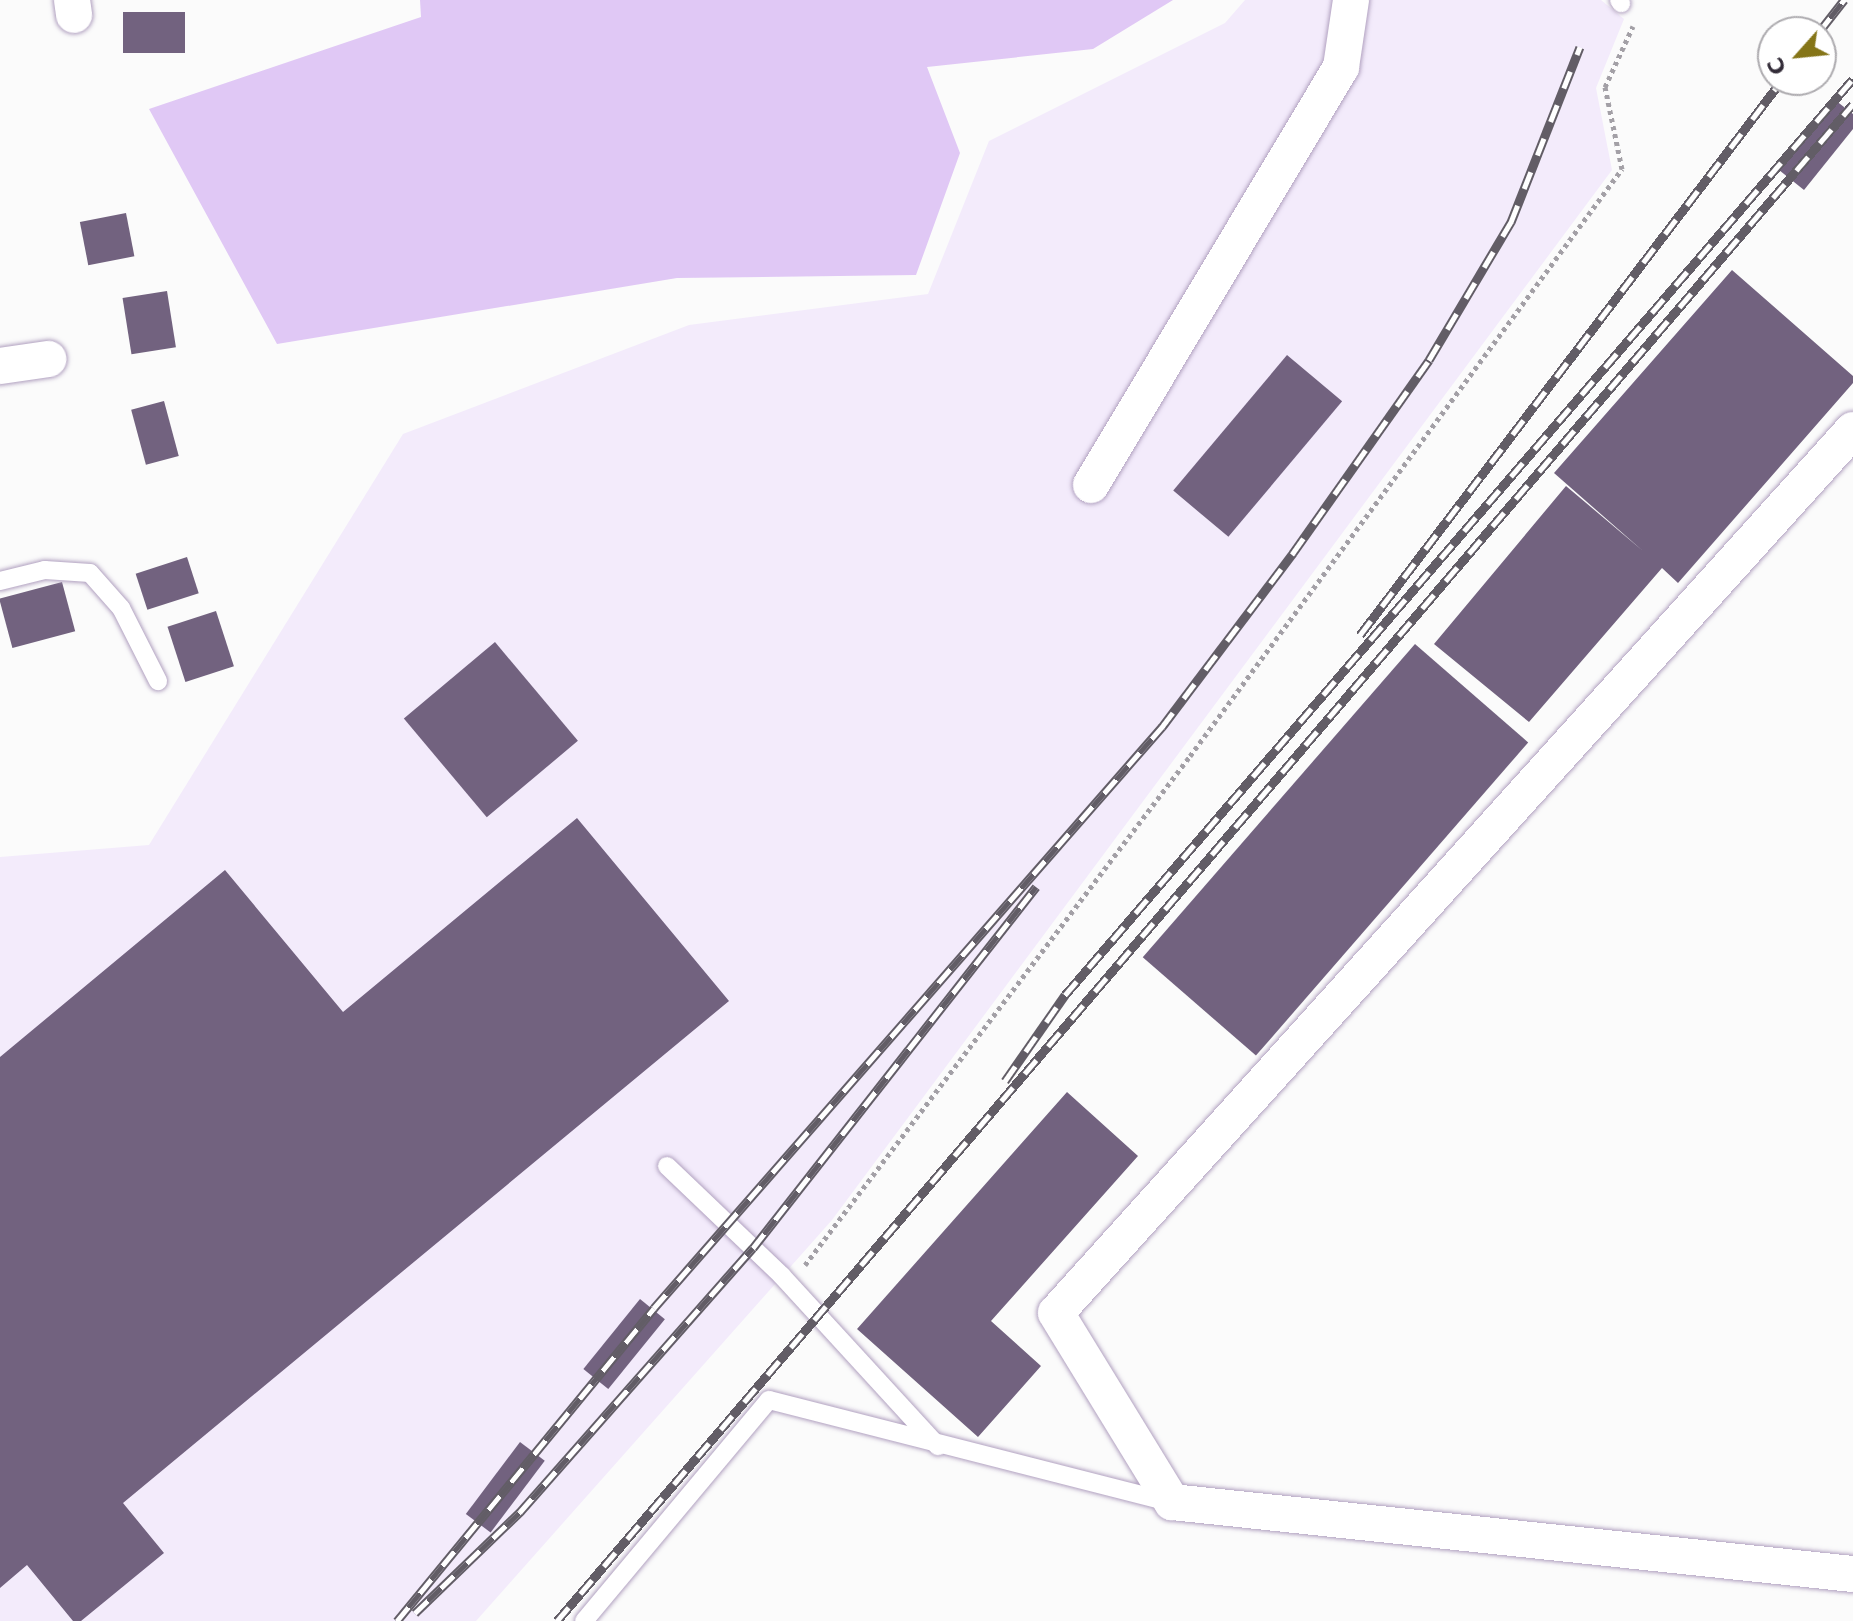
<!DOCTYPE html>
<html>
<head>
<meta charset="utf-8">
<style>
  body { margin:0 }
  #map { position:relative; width:1853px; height:1621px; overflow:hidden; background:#fbfbfb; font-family:"DejaVu Sans",sans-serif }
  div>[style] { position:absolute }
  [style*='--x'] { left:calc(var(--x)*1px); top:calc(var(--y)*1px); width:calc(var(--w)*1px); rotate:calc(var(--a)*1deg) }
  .built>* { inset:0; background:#f3ebfb }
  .green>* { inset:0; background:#e0c8f5 }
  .building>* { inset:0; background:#72627f; transform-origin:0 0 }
  .path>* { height:5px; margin-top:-2.5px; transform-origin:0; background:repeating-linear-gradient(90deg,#a3a0a6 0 4px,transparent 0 8px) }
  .roads { filter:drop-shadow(0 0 2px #b1a1c0) drop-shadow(0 0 2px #b1a1c0) }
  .lane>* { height:18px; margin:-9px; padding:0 9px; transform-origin:9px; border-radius:9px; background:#fff }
  .street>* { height:36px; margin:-18px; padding:0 18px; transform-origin:18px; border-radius:18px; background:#fff }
  .rail>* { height:9px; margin-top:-4.5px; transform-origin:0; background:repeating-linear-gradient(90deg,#fff 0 18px,#625d66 0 36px); box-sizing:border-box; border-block:2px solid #625d66 }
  span { translate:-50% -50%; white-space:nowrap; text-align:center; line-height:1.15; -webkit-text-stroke:8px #fff; paint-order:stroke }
  .north { position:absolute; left:1757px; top:16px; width:80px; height:80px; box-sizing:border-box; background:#fff; border:2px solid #adabaf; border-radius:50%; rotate:243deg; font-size:22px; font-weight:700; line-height:32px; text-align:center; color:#332c38 }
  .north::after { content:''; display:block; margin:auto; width:28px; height:36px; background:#857518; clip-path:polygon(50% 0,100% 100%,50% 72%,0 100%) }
</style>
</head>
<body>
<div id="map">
  <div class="built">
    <div style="clip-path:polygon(1245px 0,1601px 0,1624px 19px,1596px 88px,1612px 170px,832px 1220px,476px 1621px,0 1621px,0 857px,149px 845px,403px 434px,689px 325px,928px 294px,989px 141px,1225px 23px)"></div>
  </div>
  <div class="green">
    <div style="clip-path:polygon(420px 0,1173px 0,1093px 49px,927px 67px,960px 153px,916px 275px,677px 278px,277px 344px,149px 109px,421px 17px)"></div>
  </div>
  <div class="building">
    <div style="left:185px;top:12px;width:41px;height:62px;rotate:90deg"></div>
    <div style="clip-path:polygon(1835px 100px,1853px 114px,1853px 129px,1804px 190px,1779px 170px)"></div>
    <div style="left:126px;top:213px;width:44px;height:47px;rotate:79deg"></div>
    <div style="clip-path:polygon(1732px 270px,1853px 376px,1853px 383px,1678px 583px,1662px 568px,1529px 722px,1434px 644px,1566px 486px,1643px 551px,1554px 473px)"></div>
    <div style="left:167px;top:291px;width:57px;height:45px;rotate:81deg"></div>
    <div style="left:1287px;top:355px;width:72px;height:177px;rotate:40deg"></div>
    <div style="left:164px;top:401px;width:57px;height:34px;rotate:75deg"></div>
    <div style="left:187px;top:557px;width:38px;height:54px;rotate:72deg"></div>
    <div style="left:62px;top:582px;width:51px;height:65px;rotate:75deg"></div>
    <div style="left:216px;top:611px;width:58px;height:51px;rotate:72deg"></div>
    <div style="left:495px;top:642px;width:129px;height:119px;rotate:50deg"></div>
    <div style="left:1415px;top:644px;width:150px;height:415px;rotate:41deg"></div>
    <div style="clip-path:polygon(577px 818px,729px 1001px,123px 1503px,164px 1553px,81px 1621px,73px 1621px,27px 1565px,0 1588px,0 1057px,225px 870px,343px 1012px)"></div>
    <div style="clip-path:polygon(1067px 1092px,1138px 1156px,991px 1321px,1041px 1366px,978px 1437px,857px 1329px)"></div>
    <div style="left:640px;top:1299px;width:32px;height:90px;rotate:39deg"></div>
    <div style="left:520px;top:1442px;width:31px;height:90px;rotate:37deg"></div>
  </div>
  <div class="path">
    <div style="--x:805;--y:1265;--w:638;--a:-52.9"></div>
    <div style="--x:1190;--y:756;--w:729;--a:-53.65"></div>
    <div style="--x:1622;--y:169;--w:84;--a:-101.7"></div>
    <div style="--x:1605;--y:87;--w:67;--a:-65.3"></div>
  </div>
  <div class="roads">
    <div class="lane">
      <div style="--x:1619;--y:0;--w:4;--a:56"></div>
      <div style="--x:0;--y:581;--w:46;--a:-13.7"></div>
      <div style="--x:45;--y:570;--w:45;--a:3.8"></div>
      <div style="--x:90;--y:573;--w:47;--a:48.5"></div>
      <div style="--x:121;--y:608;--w:82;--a:63.1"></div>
      <div style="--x:667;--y:1166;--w:159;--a:43.7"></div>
      <div style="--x:782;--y:1276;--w:231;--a:47.5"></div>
      <div style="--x:584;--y:1621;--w:288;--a:-50.1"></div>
      <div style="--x:769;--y:1400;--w:414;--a:14.3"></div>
    </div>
    <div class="street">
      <div style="--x:72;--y:0;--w:15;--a:82"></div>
      <div style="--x:0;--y:366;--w:49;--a:-8.3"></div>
      <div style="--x:1853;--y:430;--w:1189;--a:132.07"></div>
      <div style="--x:1056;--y:1313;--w:222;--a:58.5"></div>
      <div style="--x:1172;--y:1502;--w:685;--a:6.04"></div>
      <div style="--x:1091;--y:485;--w:487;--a:-59.1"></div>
      <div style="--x:1341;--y:67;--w:68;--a:-81.5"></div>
    </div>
  </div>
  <div class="rail">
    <div style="--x:1819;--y:32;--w:41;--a:-52"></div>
    <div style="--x:1360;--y:635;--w:697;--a:-52.75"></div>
    <div style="--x:1005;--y:1081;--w:105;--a:-55.1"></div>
    <div style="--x:1065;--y:995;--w:1208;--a:-49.3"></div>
    <div style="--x:415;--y:1613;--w:146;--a:-43.9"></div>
    <div style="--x:520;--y:1512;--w:352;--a:-48.6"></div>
    <div style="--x:753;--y:1248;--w:459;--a:-51.9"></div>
    <div style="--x:397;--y:1621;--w:405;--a:-50.6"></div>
    <div style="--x:654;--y:1308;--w:772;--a:-48.84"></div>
    <div style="--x:1162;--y:727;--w:218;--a:-53"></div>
    <div style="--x:1293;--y:553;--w:236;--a:-54.8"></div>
    <div style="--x:1429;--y:360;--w:161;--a:-59.3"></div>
    <div style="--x:1511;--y:222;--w:188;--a:-68.5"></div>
    <div style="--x:557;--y:1621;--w:1995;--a:-49.49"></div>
  </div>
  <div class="north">С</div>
</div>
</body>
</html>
